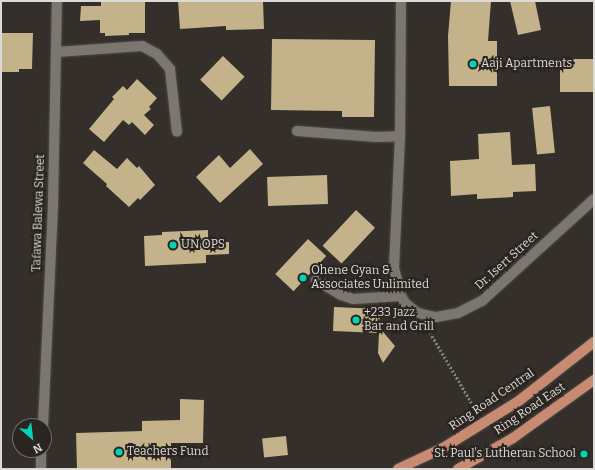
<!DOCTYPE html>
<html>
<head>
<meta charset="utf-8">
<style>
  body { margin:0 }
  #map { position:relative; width:595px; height:470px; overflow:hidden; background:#342f2a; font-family:Bitter,serif }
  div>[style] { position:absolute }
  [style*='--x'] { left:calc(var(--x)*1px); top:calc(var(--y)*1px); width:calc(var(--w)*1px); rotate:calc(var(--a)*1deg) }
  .building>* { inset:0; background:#c3b28a; transform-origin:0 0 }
  .path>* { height:2.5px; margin-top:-1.25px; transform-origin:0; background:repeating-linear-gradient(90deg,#837f7b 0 2px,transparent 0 4px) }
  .roads { filter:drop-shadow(0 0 1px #524d49) drop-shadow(0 0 1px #524d49) }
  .minor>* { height:10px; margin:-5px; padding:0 5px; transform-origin:5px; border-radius:5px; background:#7c7670 }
  .major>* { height:10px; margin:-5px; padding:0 5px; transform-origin:5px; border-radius:5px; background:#c88b72 }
  .dots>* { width:11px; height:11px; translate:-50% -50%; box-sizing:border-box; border:2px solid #2a2520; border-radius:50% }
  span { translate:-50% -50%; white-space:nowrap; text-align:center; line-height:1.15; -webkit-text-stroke:4px #2a2520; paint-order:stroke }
  .poi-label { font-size:12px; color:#ddd9d6 }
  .left { translate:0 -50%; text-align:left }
  .right { translate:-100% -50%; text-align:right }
  .street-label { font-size:12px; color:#ddd9d6 }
  .frame { position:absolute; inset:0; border:2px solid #ddd9d6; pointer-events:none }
  .north { position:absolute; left:12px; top:418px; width:40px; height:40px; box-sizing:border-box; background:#2a2520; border:1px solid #726d69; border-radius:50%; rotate:152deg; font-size:11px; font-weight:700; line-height:16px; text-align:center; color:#ddd9d6 }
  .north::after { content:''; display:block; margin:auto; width:14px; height:18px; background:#01d5b6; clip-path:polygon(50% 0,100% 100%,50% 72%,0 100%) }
</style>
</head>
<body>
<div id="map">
  <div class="building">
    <div style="clip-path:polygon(101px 1px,145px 1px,145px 33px,129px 33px,129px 35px,105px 36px,105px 33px,100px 33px,100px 20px,80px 21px,81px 6px,101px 6px)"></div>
    <div style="clip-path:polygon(178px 1px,263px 1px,264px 29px,226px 30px,226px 26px,180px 29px)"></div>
    <div style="clip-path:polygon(451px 1px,491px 1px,488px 41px,497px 41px,497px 86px,449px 86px,448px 36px)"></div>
    <div style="clip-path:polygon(510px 1px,535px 1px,541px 30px,518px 35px)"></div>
    <div style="clip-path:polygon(1px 33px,33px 33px,32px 69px,19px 69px,19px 72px,1px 72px)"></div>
    <div style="clip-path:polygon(272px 39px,375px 40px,374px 117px,342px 117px,342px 111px,271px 110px)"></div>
    <div style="left:223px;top:56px;width:30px;height:33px;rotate:44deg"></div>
    <div style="left:594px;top:59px;width:33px;height:34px;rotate:90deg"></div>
    <div style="clip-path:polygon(137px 79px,157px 98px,149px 107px,151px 109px,144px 115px,154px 125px,145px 135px,132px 122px,129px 125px,123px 120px,104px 142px,89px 129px,114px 99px,112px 97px,123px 86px,127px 90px)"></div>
    <div style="left:550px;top:106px;width:47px;height:18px;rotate:84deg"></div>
    <div style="clip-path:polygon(510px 132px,512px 165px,535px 164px,536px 191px,513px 192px,513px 197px,477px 199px,477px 194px,451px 196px,450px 161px,479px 159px,478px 134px)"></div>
    <div style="clip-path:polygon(250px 149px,263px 164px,220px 203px,196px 177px,219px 155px,230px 168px)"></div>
    <div style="clip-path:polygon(94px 150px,117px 169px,127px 158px,137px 168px,139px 166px,155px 185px,140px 200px,138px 198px,129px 207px,106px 186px,107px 184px,83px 163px)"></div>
    <div style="left:327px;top:175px;width:29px;height:60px;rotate:88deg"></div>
    <div style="left:356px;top:210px;width:26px;height:49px;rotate:43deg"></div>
    <div style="clip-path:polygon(208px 230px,208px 243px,229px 242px,229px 254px,206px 255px,206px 263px,145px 266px,144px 236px,162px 235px,162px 232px)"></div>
    <div style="left:308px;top:239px;width:25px;height:48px;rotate:43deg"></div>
    <div style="clip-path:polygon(334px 307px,380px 309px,379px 329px,379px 327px,395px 346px,383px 363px,378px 353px,379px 333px,333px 331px)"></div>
    <div style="clip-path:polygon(180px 399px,204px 400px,203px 443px,171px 443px,171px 469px,77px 469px,76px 433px,142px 431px,142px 421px,180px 420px)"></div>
    <div style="left:286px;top:436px;width:19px;height:24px;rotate:84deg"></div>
  </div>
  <div class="path">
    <div style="--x:428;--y:329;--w:96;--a:59.4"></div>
  </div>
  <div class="roads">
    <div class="minor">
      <div style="--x:401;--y:1;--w:135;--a:90.4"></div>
      <div style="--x:400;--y:136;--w:132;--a:92.6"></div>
      <div style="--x:394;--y:268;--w:29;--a:76"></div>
      <div style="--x:401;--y:296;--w:8;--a:60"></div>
      <div style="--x:405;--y:303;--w:16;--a:38"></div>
      <div style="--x:418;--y:313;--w:18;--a:13"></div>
      <div style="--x:436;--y:317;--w:22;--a:-10"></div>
      <div style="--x:458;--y:313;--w:27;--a:-27"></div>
      <div style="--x:482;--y:301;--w:151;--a:-42.3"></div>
      <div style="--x:57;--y:52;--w:85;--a:-4"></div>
      <div style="--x:142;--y:46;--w:17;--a:28"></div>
      <div style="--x:157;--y:54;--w:20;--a:49"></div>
      <div style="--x:170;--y:69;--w:63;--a:83.7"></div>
      <div style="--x:297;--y:131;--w:80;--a:4.3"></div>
      <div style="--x:377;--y:137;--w:23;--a:-2"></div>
      <div style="--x:316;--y:280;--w:29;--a:31"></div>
      <div style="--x:341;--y:295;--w:13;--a:18"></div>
      <div style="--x:353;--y:299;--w:48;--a:-3.6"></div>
      <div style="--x:43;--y:426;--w:221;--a:-87.4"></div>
      <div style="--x:53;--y:205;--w:204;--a:-88.9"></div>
      <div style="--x:41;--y:469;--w:19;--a:-90"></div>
    </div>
    <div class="major">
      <div style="--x:398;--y:469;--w:50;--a:-25"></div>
      <div style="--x:443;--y:448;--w:91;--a:-31.9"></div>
      <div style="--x:520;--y:400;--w:94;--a:-38.1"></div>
      <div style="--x:458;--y:469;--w:63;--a:-29.4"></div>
      <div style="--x:513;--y:438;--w:100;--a:-35.6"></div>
    </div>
  </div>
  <div class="dots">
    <div style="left:473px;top:64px;background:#01d5b6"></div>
    <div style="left:173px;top:245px;background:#01d5b6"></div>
    <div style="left:303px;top:278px;background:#01d5b6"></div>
    <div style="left:356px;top:320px;background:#01d5b6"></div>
    <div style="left:119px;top:452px;background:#01d5b6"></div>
    <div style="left:584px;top:454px;background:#01d5b6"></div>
  </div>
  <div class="poi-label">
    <span class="left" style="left:481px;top:64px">Aaji Apartments</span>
    <span class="left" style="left:181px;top:245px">UN OPS</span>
    <span class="left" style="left:311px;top:278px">Ohene Gyan &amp;<br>Associates Unlimited</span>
    <span class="left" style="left:364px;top:320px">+233 Jazz<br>Bar and Grill</span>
    <span class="left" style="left:127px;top:452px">Teachers Fund</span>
    <span class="right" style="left:576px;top:454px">St. Paul's Lutheran School</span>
  </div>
  <div class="street-label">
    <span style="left:39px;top:213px;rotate:-88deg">Tafawa Balewa Street</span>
    <span style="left:507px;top:261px;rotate:-42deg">Dr. Isert Street</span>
    <span style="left:492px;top:400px;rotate:-34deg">Ring Road Central</span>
    <span style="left:530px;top:409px;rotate:-34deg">Ring Road East</span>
  </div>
  <div class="frame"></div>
  <div class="north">N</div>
</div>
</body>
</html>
